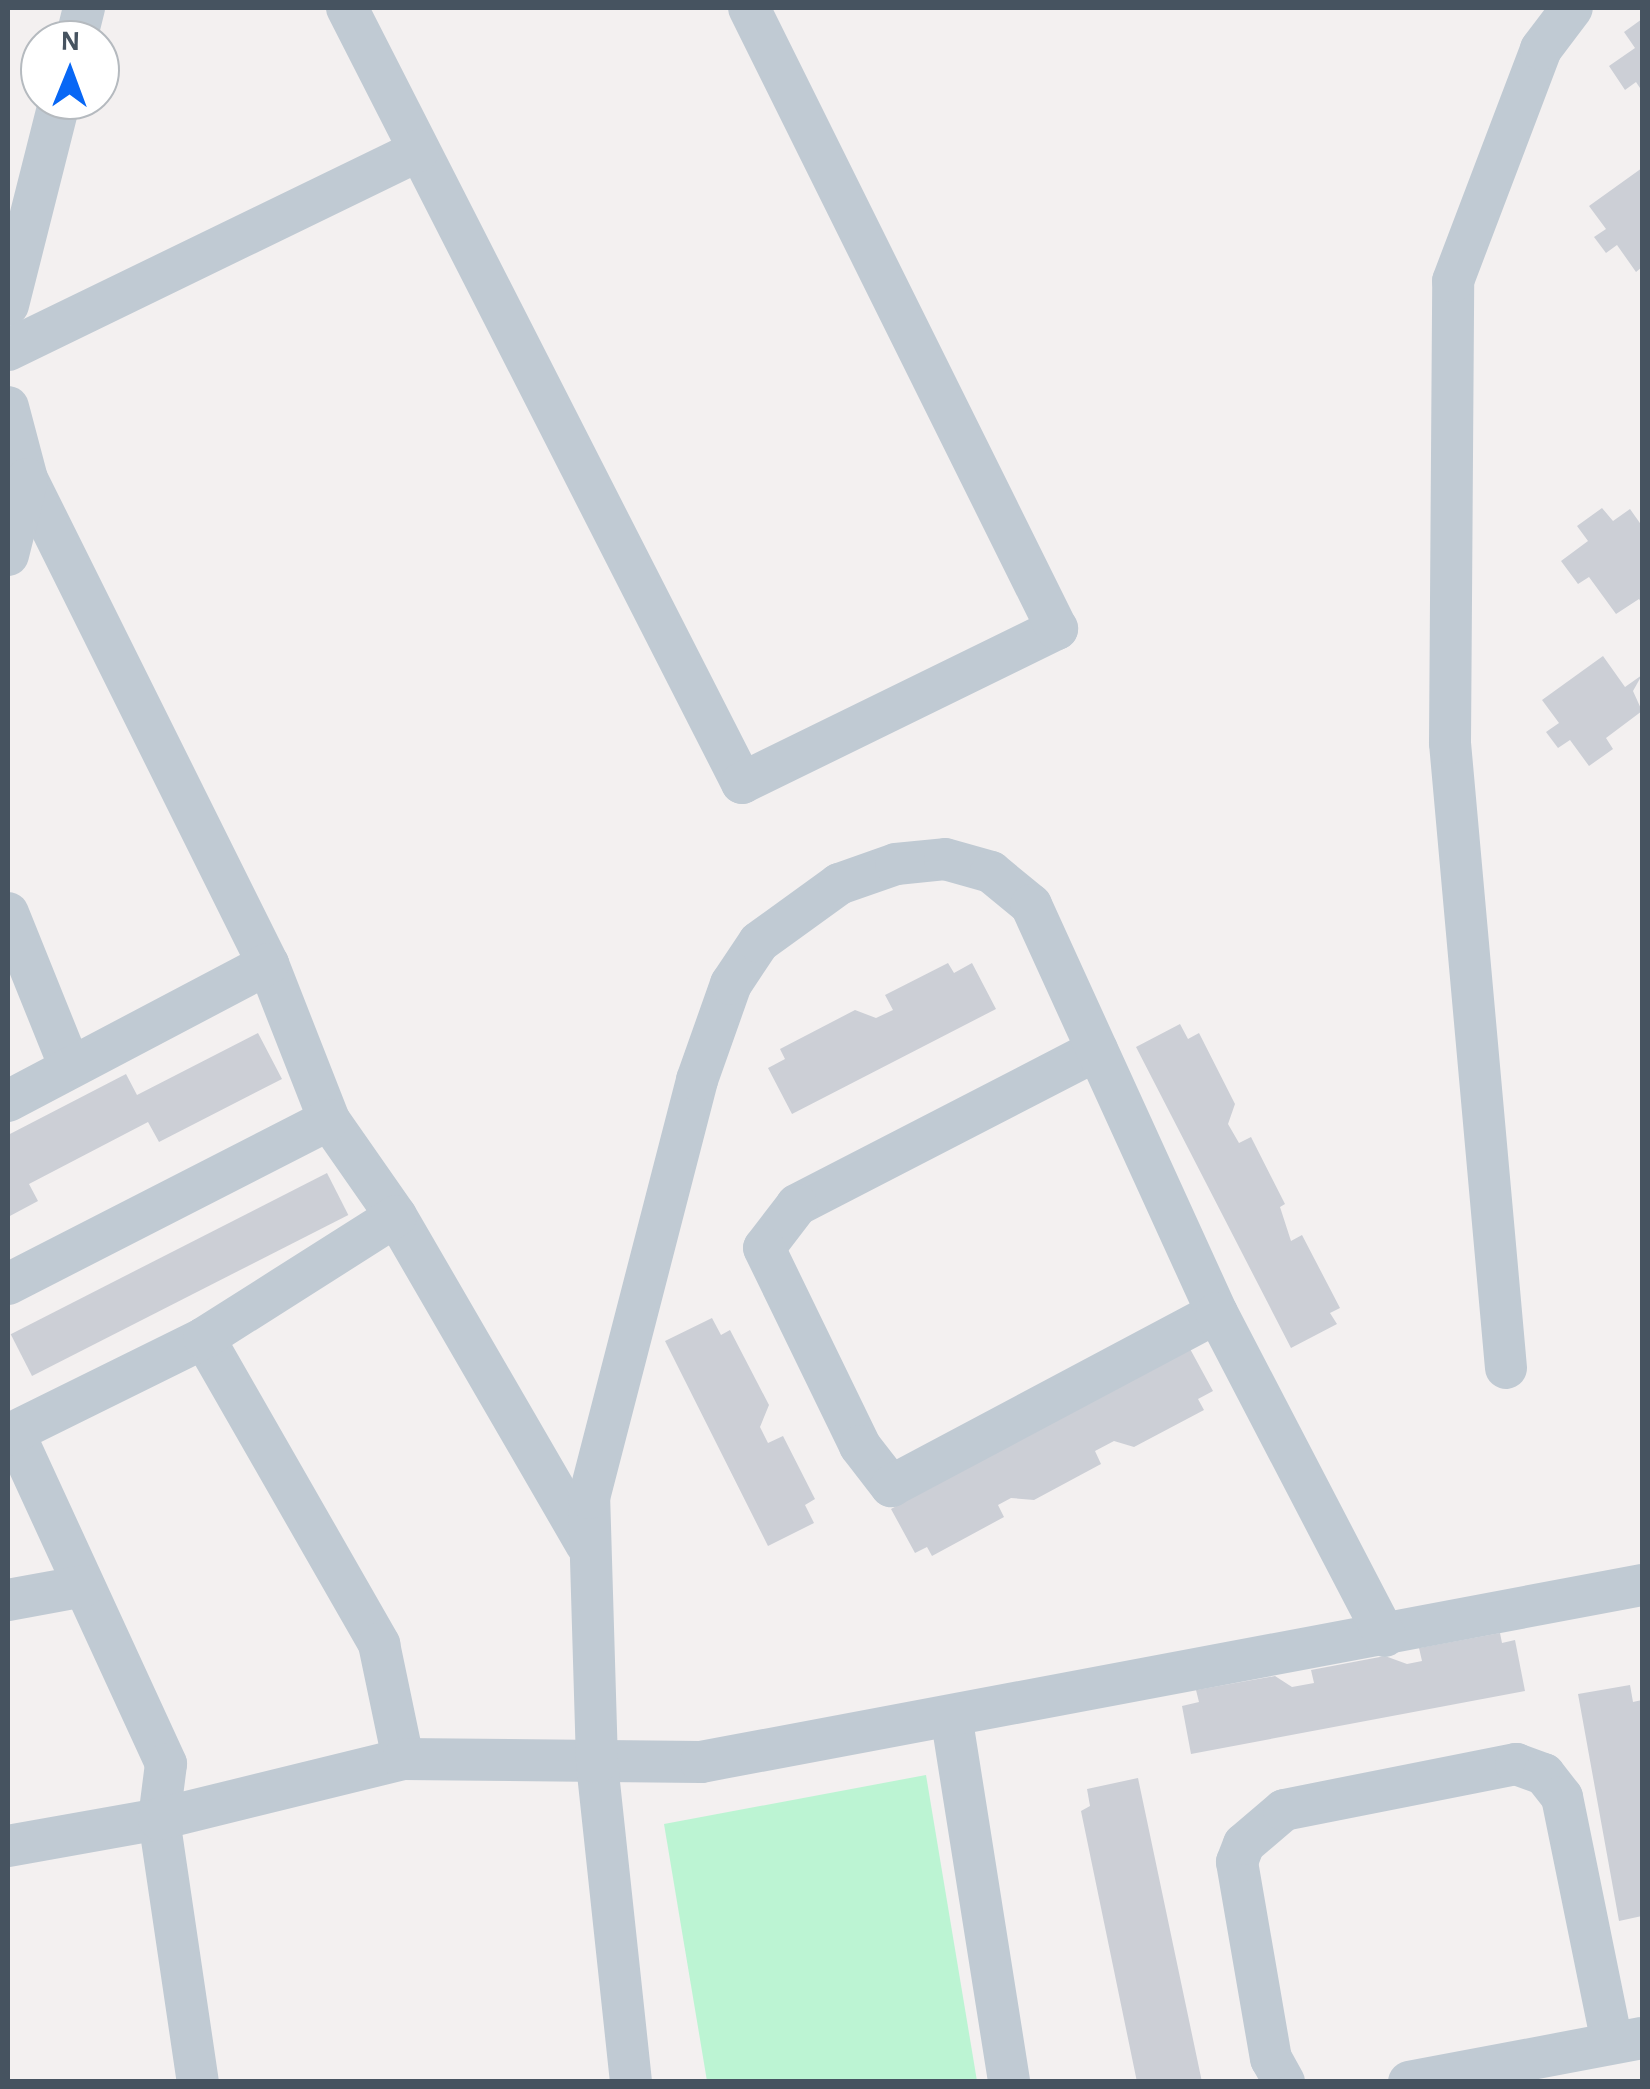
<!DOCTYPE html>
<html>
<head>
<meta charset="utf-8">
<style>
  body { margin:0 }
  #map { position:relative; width:1650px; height:2089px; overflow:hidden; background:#f3f0f0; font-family:"Alegreya Sans",sans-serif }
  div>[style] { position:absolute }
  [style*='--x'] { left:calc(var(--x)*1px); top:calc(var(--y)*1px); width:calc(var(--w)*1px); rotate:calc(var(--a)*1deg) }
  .green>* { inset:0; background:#bcf4d3 }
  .building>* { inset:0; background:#cccfd6; transform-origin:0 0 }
  .minor>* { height:42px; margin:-21px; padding:0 21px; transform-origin:21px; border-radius:21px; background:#c0cad3 }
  span { translate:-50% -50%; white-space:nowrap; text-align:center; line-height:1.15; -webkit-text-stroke:8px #fff; paint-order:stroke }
  .frame { position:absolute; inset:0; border:10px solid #465360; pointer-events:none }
  .north { position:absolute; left:20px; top:20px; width:100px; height:100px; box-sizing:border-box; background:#fff; border:2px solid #b5babf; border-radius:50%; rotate:1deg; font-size:28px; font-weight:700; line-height:40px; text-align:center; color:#465360 }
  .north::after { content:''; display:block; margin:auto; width:35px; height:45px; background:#0867f5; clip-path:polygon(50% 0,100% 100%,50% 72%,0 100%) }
</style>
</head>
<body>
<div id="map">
  <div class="green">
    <div style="clip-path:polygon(926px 1775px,977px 2081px,707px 2081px,664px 1824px)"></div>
  </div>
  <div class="building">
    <div style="clip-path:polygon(1642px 19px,1642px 91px,1636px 82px,1625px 90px,1609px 66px,1635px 48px,1624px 32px)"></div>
    <div style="clip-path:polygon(1642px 168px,1642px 267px,1636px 272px,1617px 245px,1606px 253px,1594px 237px,1606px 229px,1589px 206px)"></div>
    <div style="clip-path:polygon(1602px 508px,1613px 521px,1630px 509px,1642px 526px,1642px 604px,1639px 599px,1616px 614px,1589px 577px,1578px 584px,1561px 561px,1588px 541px,1577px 526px)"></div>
    <div style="clip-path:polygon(1603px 656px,1625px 687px,1642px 675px,1633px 691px,1642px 711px,1606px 738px,1613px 749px,1589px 766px,1570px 740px,1558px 748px,1546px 732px,1559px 723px,1542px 700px)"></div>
    <div style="clip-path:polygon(948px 963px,954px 973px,972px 963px,996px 1009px,792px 1114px,768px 1068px,785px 1059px,780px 1049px,855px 1010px,876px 1018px,893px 1010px,885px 995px)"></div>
    <div style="clip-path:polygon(1180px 1024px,1188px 1039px,1199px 1033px,1235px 1104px,1228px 1124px,1239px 1143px,1251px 1137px,1285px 1204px,1280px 1207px,1291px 1241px,1302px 1235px,1340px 1308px,1330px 1313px,1337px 1324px,1291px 1348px,1136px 1047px)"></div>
    <div style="clip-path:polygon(258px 1033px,282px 1079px,159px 1142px,148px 1122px,29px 1184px,38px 1201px,8px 1217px,8px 1135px,126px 1074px,137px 1095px)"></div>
    <div style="left:327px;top:1173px;width:47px;height:355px;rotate:63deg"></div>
    <div style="clip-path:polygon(712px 1318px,721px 1335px,730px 1330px,769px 1405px,760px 1427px,768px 1443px,783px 1436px,815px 1499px,805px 1505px,814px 1523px,768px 1546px,665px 1341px)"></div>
    <div style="clip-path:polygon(1189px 1347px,1213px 1391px,1198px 1399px,1204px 1410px,1134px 1447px,1114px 1441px,1095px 1451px,1101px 1464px,1034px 1500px,1011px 1498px,998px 1505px,1004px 1517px,932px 1556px,927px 1547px,915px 1553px,891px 1509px)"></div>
    <div style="clip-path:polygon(1500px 1633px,1502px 1643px,1515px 1640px,1525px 1691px,1191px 1754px,1182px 1706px,1199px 1702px,1196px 1690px,1275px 1676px,1292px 1687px,1314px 1683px,1311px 1670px,1385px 1656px,1407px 1664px,1422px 1661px,1419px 1648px)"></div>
    <div style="clip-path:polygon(1630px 1685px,1633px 1702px,1642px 1700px,1642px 1916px,1619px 1921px,1578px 1694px)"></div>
    <div style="clip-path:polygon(1138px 1778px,1202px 2082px,1137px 2082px,1081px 1811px,1090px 1806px,1087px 1789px)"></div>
  </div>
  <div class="minor">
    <div style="--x:347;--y:8;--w:870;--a:62.99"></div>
    <div style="--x:742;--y:783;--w:351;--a:-26.1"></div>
    <div style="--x:1057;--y:629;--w:693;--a:-116.38"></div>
    <div style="--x:76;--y:40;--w:33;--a:-76"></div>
    <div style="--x:8;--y:305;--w:211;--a:-75.8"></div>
    <div style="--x:8;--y:350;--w:456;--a:-25.9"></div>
    <div style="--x:8;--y:407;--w:74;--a:75.2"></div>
    <div style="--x:27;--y:479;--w:542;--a:63.58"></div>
    <div style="--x:268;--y:964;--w:168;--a:68.6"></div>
    <div style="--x:329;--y:1120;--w:117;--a:55.1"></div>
    <div style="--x:396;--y:1216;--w:379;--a:59.9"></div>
    <div style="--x:8;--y:555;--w:78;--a:-76"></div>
    <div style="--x:8;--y:913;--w:164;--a:68.1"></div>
    <div style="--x:1097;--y:1050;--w:338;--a:152.7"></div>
    <div style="--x:797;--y:1205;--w:54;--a:127.5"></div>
    <div style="--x:764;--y:1248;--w:220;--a:64.1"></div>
    <div style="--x:860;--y:1446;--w:51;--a:52.2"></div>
    <div style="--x:891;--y:1486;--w:369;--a:-28"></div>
    <div style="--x:8;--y:1101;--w:294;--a:-27.8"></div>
    <div style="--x:8;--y:1284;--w:360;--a:-27.1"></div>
    <div style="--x:204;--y:1338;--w:353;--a:60.2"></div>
    <div style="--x:379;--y:1644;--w:117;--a:78.2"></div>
    <div style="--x:1506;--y:1368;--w:628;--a:-95.12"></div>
    <div style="--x:1450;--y:743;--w:462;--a:-89.6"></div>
    <div style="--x:1453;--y:281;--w:248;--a:-69.2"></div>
    <div style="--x:1541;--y:49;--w:51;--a:-52.9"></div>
    <div style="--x:14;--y:1433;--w:364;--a:65.3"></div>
    <div style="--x:166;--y:1764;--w:55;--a:97.3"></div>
    <div style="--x:159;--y:1819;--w:266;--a:81.6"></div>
    <div style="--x:8;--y:1435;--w:219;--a:-26.3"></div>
    <div style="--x:204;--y:1338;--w:227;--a:-32.4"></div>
    <div style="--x:8;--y:1600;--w:77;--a:-10.4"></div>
    <div style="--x:952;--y:1721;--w:365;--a:81"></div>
    <div style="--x:8;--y:1846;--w:153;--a:-10.1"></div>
    <div style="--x:159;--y:1819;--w:251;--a:-13.8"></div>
    <div style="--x:403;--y:1759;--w:298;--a:0.6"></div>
    <div style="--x:701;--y:1762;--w:958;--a:-10.65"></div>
    <div style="--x:631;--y:2082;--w:322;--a:-96.1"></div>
    <div style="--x:597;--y:1762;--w:264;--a:-91.7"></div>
    <div style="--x:589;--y:1498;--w:432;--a:-75.5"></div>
    <div style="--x:697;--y:1080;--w:102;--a:-70.5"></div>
    <div style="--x:731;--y:984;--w:50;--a:-56.3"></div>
    <div style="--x:759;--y:942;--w:99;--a:-35.9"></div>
    <div style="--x:839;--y:884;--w:60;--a:-19.3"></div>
    <div style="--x:896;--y:864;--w:49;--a:-5.8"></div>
    <div style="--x:945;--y:859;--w:48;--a:15.8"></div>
    <div style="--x:991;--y:872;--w:52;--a:39.5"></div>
    <div style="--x:1031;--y:905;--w:448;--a:65.5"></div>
    <div style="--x:1217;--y:1313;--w:364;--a:62.5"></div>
    <div style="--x:1284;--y:2082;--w:26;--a:-119"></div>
    <div style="--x:1271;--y:2059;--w:200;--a:-99.8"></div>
    <div style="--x:1237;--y:1862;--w:19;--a:-69"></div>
    <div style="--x:1244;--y:1844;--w:52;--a:-40.4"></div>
    <div style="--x:1284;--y:1810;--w:237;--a:-11.2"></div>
    <div style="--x:1516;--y:1764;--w:30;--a:20"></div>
    <div style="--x:1544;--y:1774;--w:29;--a:52"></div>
    <div style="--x:1562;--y:1797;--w:251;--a:78.5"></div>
    <div style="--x:1409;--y:2082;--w:237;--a:-10.7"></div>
  </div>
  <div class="frame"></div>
  <div class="north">N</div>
</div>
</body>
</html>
